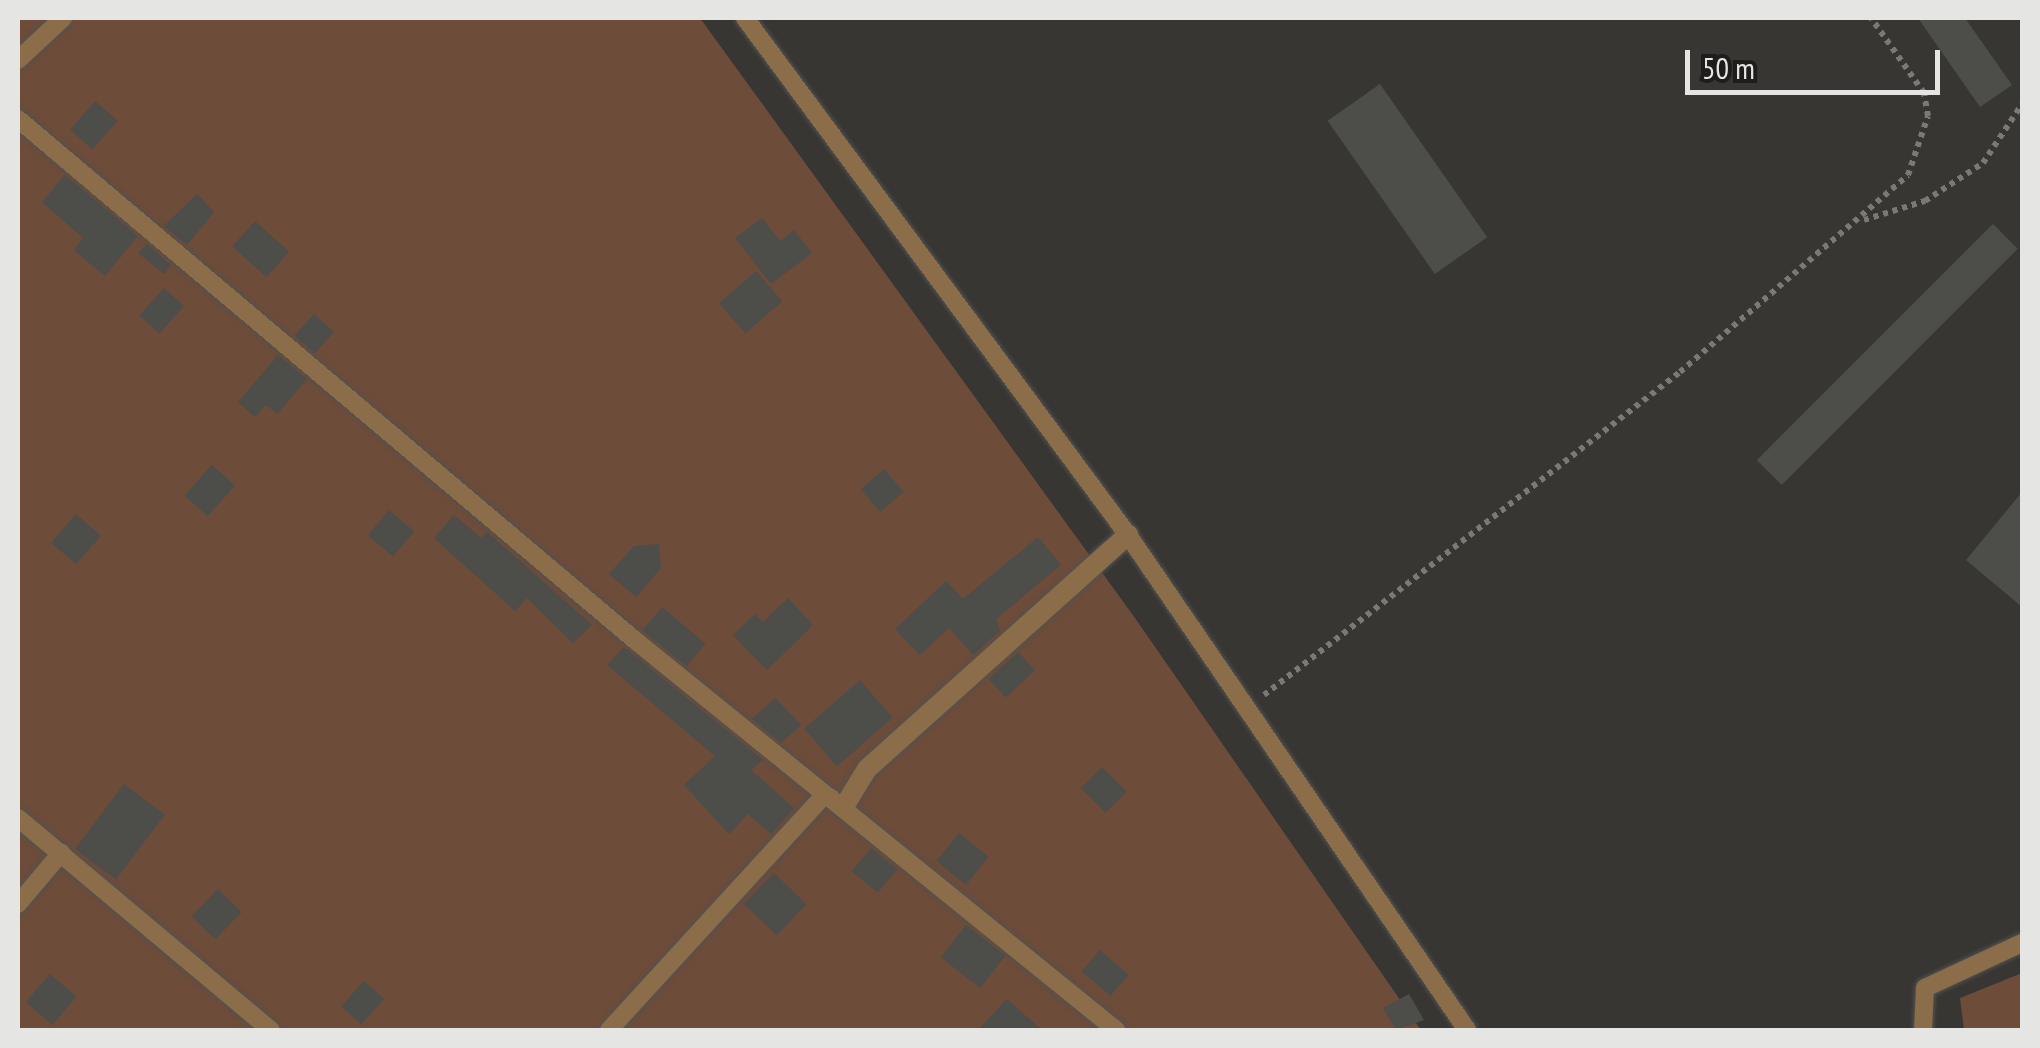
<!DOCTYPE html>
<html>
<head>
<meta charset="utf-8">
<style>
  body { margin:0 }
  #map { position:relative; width:2040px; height:1048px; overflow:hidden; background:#373633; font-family:"PT Sans Narrow",sans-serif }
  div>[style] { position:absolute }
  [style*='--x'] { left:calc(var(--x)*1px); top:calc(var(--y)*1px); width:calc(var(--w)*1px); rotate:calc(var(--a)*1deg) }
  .green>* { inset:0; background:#6d4c3a }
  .building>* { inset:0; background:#4d4d4a; transform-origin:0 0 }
  .path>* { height:6px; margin-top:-3px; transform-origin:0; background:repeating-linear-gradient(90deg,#7a7976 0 5px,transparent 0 10px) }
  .roads { filter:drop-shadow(0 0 2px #53524f) drop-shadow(0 0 2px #53524f) }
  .service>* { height:18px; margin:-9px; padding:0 9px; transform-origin:9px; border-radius:9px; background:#8b6d4a }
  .minor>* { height:20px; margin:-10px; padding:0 10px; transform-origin:10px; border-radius:10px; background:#8b6d4a }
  span { translate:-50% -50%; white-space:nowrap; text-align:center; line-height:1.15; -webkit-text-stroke:9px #1e1d1c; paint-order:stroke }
  .frame { position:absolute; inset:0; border:20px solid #e5e5e3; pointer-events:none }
  .scale { position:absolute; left:1685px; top:50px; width:255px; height:45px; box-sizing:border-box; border:5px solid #e5e5e3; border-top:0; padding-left:12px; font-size:30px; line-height:35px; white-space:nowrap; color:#e5e5e3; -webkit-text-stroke:8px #1e1d1c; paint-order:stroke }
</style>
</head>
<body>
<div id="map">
  <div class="green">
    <div style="clip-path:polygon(18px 18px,700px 18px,1135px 618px,1421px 1030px,18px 1030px)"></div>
    <div style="clip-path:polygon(2022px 973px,2022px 1030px,1964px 1030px,1960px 998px)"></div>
  </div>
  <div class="building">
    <div style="clip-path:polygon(1918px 18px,1965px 18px,2012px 85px,1980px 107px)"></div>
    <div style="left:1380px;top:84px;width:187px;height:64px;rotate:55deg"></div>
    <div style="left:95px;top:101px;width:30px;height:38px;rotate:41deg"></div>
    <div style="clip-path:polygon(65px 175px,138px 236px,105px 276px,74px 250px,83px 238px,42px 202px)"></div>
    <div style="clip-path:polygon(197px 194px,214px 212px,187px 245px,164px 226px)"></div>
    <div style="clip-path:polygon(762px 218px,780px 241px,794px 230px,812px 253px,771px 284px,735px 238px)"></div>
    <div style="left:255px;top:221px;width:46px;height:34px;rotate:42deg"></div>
    <div style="left:1993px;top:224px;width:35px;height:334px;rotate:45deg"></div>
    <div style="clip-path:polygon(147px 244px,171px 265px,164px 274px,138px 253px)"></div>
    <div style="left:756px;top:271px;width:40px;height:49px;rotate:49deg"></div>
    <div style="left:164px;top:288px;width:27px;height:37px;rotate:42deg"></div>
    <div style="left:314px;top:314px;width:27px;height:29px;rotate:42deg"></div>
    <div style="clip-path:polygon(278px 355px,307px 379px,277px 414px,266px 405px,255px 417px,238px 402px)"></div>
    <div style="left:212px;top:465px;width:31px;height:41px;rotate:42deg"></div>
    <div style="left:884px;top:469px;width:30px;height:31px;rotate:49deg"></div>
    <div style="clip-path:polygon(2022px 492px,2022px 607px,1966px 560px)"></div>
    <div style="left:389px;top:510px;width:33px;height:33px;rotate:40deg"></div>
    <div style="left:76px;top:514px;width:33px;height:38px;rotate:41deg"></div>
    <div style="clip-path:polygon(454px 515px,481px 538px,487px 532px,592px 625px,573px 643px,527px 598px,515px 611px,434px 538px)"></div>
    <div style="clip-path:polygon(1038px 537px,1061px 565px,996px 619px,1000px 631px,973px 655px,949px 628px,920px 655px,895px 629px,946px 581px,963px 599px)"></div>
    <div style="clip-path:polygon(659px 544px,661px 568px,636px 597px,609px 574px,634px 546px)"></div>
    <div style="clip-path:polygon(788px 598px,813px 625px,767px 670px,733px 635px,755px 614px,763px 622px)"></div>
    <div style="left:662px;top:607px;width:57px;height:30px;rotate:40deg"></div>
    <div style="clip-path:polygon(624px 647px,763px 760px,751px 770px,794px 808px,771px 834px,748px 814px,729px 834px,684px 785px,715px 756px,607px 665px)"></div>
    <div style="left:1018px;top:652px;width:25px;height:40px;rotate:47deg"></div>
    <div style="left:860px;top:680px;width:50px;height:74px;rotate:49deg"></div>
    <div style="clip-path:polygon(775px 698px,801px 725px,781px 743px,752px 719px)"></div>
    <div style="left:1102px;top:767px;width:35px;height:30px;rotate:45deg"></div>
    <div style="left:124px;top:784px;width:51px;height:81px;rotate:37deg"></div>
    <div style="left:959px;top:833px;width:38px;height:36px;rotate:39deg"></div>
    <div style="left:871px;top:848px;width:34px;height:30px;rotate:40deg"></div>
    <div style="left:774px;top:873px;width:45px;height:43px;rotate:44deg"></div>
    <div style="left:218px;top:889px;width:33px;height:38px;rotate:44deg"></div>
    <div style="left:966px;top:925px;width:50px;height:41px;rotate:38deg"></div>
    <div style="left:1100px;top:950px;width:38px;height:28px;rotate:41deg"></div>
    <div style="left:50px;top:974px;width:35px;height:37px;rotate:41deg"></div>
    <div style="left:364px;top:981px;width:27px;height:34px;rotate:42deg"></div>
    <div style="clip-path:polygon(1409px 994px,1424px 1020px,1396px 1030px,1383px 1008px)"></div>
    <div style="clip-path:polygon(1007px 999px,1042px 1030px,978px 1030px)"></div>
  </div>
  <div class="path">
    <div style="--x:1864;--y:220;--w:64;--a:-17.3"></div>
    <div style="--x:1925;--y:201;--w:69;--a:-33.2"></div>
    <div style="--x:1983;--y:163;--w:71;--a:-56.5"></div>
    <div style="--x:1264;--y:695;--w:527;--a:-37.83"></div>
    <div style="--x:1680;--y:372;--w:301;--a:-40.8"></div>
    <div style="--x:1908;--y:175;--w:62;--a:-71.3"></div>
    <div style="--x:1928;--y:116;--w:23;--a:-100"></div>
    <div style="--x:1924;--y:93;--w:92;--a:-125.2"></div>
  </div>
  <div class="roads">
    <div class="service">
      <div style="--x:745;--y:18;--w:643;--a:53.47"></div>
      <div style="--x:1128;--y:535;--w:600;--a:55.59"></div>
      <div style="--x:18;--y:60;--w:62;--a:-43"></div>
      <div style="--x:18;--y:119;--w:809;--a:40.19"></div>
      <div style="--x:636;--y:641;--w:618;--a:39.02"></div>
      <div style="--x:18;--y:818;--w:330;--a:40"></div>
      <div style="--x:18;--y:904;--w:67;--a:-49.9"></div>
      <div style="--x:609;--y:1030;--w:319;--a:-47.5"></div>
      <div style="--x:824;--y:795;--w:8;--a:23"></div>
      <div style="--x:1923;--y:1030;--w:42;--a:-87.3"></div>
      <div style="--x:1925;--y:988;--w:107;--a:-24.9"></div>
    </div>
    <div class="minor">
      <div style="--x:845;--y:805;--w:42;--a:-58.6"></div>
      <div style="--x:867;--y:769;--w:351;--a:-41.9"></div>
    </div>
  </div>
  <div class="frame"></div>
  <div class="scale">50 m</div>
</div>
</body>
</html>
